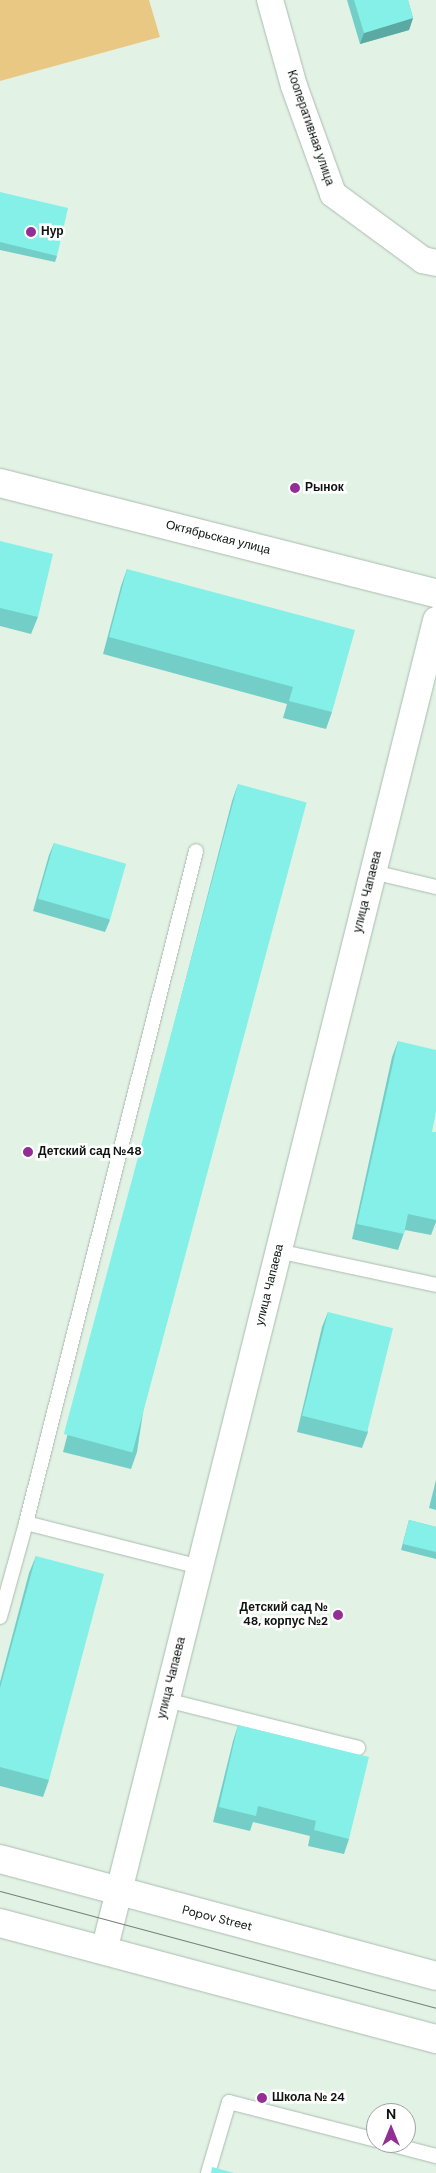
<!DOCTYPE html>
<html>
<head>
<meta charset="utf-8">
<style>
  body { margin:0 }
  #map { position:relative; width:436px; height:2173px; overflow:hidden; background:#e2f3e6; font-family:"DM Sans",sans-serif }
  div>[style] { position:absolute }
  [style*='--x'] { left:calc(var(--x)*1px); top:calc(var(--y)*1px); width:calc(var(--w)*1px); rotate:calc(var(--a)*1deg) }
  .green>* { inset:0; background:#e9c884 }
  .roads { filter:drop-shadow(0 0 1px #abbbaf) drop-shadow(0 0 1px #abbbaf) }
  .lane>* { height:14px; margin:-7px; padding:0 7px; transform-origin:7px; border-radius:7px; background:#fff }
  .street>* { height:26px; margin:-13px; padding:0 13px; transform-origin:13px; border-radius:13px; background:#fff }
  .secondary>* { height:28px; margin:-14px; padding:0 14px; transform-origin:14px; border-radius:14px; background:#fff }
  .tram>* { height:1px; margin:-0.5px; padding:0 0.5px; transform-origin:0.5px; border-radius:0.5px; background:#768179 }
  .wall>* { inset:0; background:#72cec7 }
  .shaded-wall>* { inset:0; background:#5ca8a2 }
  .building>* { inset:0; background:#84f0e7; transform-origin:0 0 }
  .dots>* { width:14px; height:14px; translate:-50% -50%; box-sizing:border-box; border:2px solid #fff; border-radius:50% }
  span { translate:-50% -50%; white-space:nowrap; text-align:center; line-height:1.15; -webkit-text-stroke:5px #fff; paint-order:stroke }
  .street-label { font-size:12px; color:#0d130f }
  .poi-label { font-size:12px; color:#0d130f; font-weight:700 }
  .left { translate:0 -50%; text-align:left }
  .right { translate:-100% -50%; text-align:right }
  .north { position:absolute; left:366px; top:2103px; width:50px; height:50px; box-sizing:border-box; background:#fff; border:1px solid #9ea19f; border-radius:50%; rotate:0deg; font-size:14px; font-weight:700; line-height:20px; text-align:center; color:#0d130f }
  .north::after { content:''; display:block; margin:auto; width:18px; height:22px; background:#922e94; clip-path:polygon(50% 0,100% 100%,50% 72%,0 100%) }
</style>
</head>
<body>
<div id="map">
  <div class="green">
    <div style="clip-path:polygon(0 0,149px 0,160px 37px,0 81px)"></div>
  </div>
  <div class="roads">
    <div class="lane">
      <div style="--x:373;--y:872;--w:65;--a:13.4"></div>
      <div style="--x:278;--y:1251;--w:162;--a:12.1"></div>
      <div style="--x:26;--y:1523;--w:693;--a:-75.8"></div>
      <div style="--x:0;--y:1617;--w:98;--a:-74.5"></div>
      <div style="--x:26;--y:1523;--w:179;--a:14.2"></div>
      <div style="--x:166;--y:1700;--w:198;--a:14"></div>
      <div style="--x:386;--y:2143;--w:52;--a:14.6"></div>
      <div style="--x:208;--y:2173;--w:74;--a:-73.5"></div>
      <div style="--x:229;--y:2102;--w:152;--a:14.5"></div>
    </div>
    <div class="street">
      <div style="--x:270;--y:0;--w:89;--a:74.4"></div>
      <div style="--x:294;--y:86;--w:115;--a:70.1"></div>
      <div style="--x:333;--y:194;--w:112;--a:36.3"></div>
      <div style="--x:423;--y:260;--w:13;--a:13"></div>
      <div style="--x:104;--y:1951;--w:1372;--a:-75.99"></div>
    </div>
    <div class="secondary">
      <div style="--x:0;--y:483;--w:450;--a:14.2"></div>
      <div style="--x:0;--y:1859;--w:451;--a:15"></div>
      <div style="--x:0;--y:1923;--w:451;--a:14.9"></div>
    </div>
  </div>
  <div class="tram">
    <div style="--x:0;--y:1891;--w:451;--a:15"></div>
  </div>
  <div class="wall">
    <div style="clip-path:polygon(347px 0,408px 0,413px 18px,409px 30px,360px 44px)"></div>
    <div style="clip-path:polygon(0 192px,57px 256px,55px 262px,0 250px)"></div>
    <div style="clip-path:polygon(0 541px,38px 617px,31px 634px,0 626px)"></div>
    <div style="clip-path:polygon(127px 569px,332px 712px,326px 729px,283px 718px,287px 704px,103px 654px,121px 586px)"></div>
    <div style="clip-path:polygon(238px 784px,137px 1452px,131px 1469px,63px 1452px,232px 801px)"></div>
    <div style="clip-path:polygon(54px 843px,110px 920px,105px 932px,33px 911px,49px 855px)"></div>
    <div style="clip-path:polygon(398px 1041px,432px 1132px,436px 1132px,436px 1222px,431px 1235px,405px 1230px,398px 1250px,352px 1239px,392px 1057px)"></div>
    <div style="clip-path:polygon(328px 1312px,368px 1432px,362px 1448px,297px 1432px,322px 1327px)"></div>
    <div style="clip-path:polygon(436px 1480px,436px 1510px,429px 1508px)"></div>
    <div style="clip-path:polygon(409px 1520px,436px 1527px,436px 1559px,401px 1550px)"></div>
    <div style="clip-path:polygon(36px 1556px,49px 1780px,43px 1797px,0 1786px,0 1682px,29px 1573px)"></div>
    <div style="clip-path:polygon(238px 1725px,349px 1839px,344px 1854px,308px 1846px,310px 1836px,253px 1822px,250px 1831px,213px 1822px,233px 1741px)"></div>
  </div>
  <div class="shaded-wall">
    <div style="clip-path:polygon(413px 18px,409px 30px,360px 44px,364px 33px)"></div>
  </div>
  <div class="building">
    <div style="clip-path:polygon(354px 0,408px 0,413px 18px,364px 33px)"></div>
    <div style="clip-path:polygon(0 192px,68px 208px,57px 256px,0 242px)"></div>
    <div style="clip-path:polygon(0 541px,53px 554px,38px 617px,0 608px)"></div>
    <div style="clip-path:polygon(127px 569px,355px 630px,332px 712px,289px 701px,293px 687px,109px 637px)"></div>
    <div style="left:238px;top:784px;width:71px;height:673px;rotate:15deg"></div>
    <div style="left:54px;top:843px;width:75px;height:58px;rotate:16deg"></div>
    <div style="clip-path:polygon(398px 1041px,436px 1050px,436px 1112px,432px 1132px,436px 1132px,436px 1220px,408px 1214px,404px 1234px,357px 1224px)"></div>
    <div style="left:328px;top:1312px;width:67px;height:107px;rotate:14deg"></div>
    <div style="clip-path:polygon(409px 1520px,436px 1527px,436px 1552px,403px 1544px)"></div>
    <div style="clip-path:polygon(36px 1556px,104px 1574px,49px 1780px,0 1767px,0 1688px)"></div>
    <div style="clip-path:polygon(238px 1725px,369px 1757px,349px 1839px,314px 1830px,316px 1821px,258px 1806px,256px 1816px,219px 1807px)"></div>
    <div style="clip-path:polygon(212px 2167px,234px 2173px,211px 2173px)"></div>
  </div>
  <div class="dots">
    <div style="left:31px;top:232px;background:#922e94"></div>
    <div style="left:295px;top:488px;background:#922e94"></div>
    <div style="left:28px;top:1152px;background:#922e94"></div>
    <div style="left:338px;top:1615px;background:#922e94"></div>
    <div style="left:262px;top:2098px;background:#922e94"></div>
  </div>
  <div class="street-label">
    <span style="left:310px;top:128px;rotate:71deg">Кооперативная улица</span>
    <span style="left:218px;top:538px;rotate:14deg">Октябрьская улица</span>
    <span style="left:368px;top:892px;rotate:-76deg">улица Чапаева</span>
    <span style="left:270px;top:1285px;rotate:-76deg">улица Чапаева</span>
    <span style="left:172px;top:1678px;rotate:-76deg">улица Чапаева</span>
    <span style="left:217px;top:1919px;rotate:14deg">Popov Street</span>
  </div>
  <div class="poi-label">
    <span class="left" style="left:41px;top:232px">Нур</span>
    <span class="left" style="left:305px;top:488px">Рынок</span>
    <span class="left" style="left:38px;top:1152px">Детский сад №48</span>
    <span class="right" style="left:328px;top:1615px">Детский сад №<br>48, корпус №2</span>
    <span class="left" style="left:272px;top:2098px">Школа № 24</span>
  </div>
  <div class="north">N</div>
</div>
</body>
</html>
